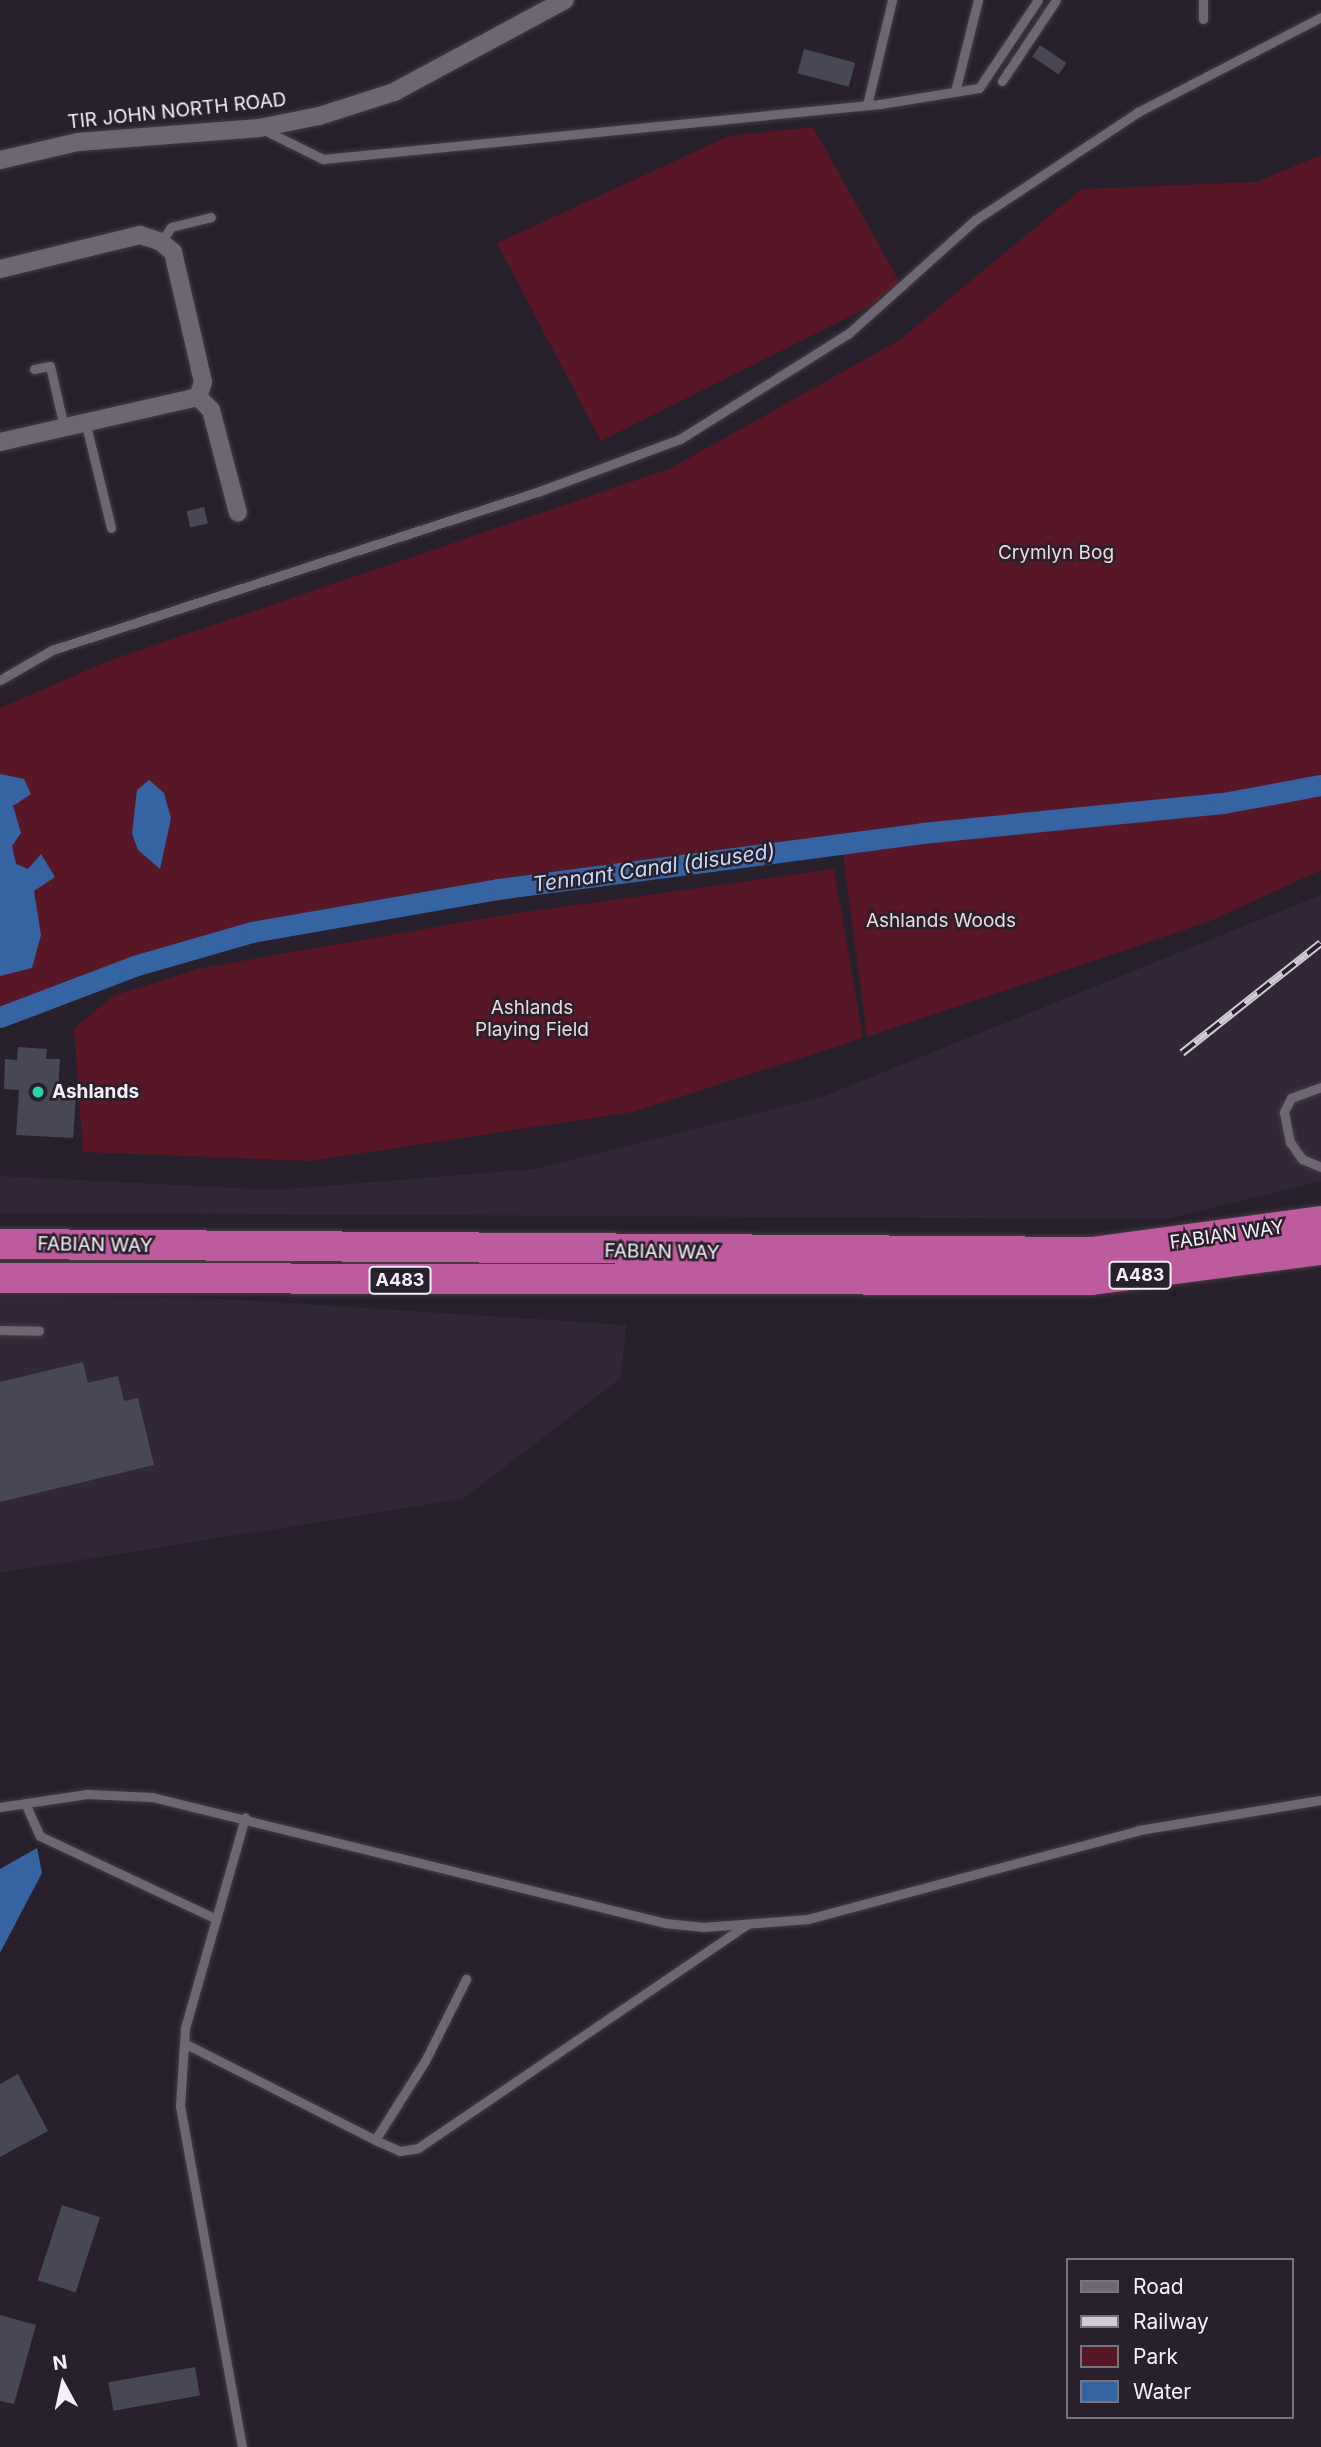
<!DOCTYPE html>
<html>
<head>
<meta charset="utf-8">
<style>
  body { margin:0 }
  #map { position:relative; width:1321px; height:2447px; overflow:hidden; background:#28202c; font-family:Inter,sans-serif }
  div>[style] { position:absolute }
  [style*='--x'] { left:calc(var(--x)*1px); top:calc(var(--y)*1px); width:calc(var(--w)*1px); rotate:calc(var(--a)*1deg) }
  .built>* { inset:0; background:#322738 }
  .green>* { inset:0; background:#581726 }
  .water>* { inset:0; background:#3663a1 }
  .canal>* { height:21px; margin:-10.5px; padding:0 10.5px; transform-origin:10.5px; border-radius:10.5px; background:#3663a1 }
  .building>* { inset:0; background:#474755; transform-origin:0 0 }
  .roads { filter:drop-shadow(0 0 2px #433c46) drop-shadow(0 0 2px #433c46) }
  .service>* { height:9px; margin:-4.5px; padding:0 4.5px; transform-origin:4.5px; border-radius:4.5px; background:#6f6674 }
  .minor>* { height:18px; margin:-9px; padding:0 9px; transform-origin:9px; border-radius:9px; background:#6f6674 }
  .trunk>* { height:30px; margin:-15px; padding:0 15px; transform-origin:15px; border-radius:15px; background:#be5b9f }
  .rail>* { height:8px; margin-top:-4px; transform-origin:0; background:repeating-linear-gradient(90deg,#28202c 0 16px,#d1cbd4 0 32px); box-sizing:border-box; border-block:2px solid #d1cbd4 }
  .dots>* { width:19px; height:19px; translate:-50% -50%; box-sizing:border-box; border:4px solid #28202c; border-radius:50% }
  span { translate:-50% -50%; white-space:nowrap; text-align:center; line-height:1.15; -webkit-text-stroke:5px #28202c; paint-order:stroke }
  .shield-label span { padding:2px 5px; background:#28202c; border:2px solid; border-radius:5px; -webkit-text-stroke-width:0 }
  .shield-label { font-size:18px; color:#f5eff8; font-weight:700 }
  .street-label { font-size:19px; color:#f5eff8 }
  .park-label { font-size:19px; color:#f0d7da }
  .poi-label { font-size:19px; color:#f5eff8; font-weight:700 }
  .left { translate:0 -50%; text-align:left }
  .water-label { font-size:21px; color:#c0d9fd; font-style:italic }
  .legend { position:absolute; left:1066px; top:2258px; width:228px; height:161px; box-sizing:border-box; background:#28202c; border:2px solid #7a737e; margin:0; padding:9px 12px; list-style:none; font-size:21px; color:#f5eff8 }
  .legend li { display:flex; align-items:center; gap:14px; height:35px }
  .legend b { width:35px; border:2px solid #7a737e }
  .north { position:absolute; left:28px; top:2349px; width:70px; height:70px; -webkit-text-stroke:5px #28202c; paint-order:stroke; rotate:352deg; font-size:19px; font-weight:700; line-height:28px; text-align:center; color:#f5eff8 }
  .north::after { content:''; display:block; margin:auto; width:24px; height:32px; background:#f5eff8; clip-path:polygon(50% 0,100% 100%,50% 72%,0 100%) }
</style>
</head>
<body>
<div id="map">
  <div class="built">
    <div style="clip-path:polygon(1321px 895px,1321px 1181px,1167px 1219px,0 1213px,0 1176px,274px 1190px,536px 1169px,822px 1097px)"></div>
    <div style="clip-path:polygon(0 1295px,227px 1299px,626px 1325px,621px 1378px,463px 1499px,0 1573px)"></div>
  </div>
  <div class="green">
    <div style="clip-path:polygon(813px 127px,899px 281px,873px 305px,601px 441px,497px 243px,729px 136px)"></div>
    <div style="clip-path:polygon(1321px 155px,1321px 785px,1223px 803px,922px 833px,498px 889px,252px 932px,134px 966px,0 1017px,0 708px,108px 661px,669px 469px,898px 341px,1082px 189px,1256px 182px)"></div>
    <div style="clip-path:polygon(1321px 788px,1321px 870px,1208px 922px,867px 1037px,842px 846px,1223px 806px)"></div>
    <div style="clip-path:polygon(834px 869px,863px 1038px,633px 1112px,310px 1161px,83px 1152px,74px 1029px,113px 996px,201px 968px,505px 915px)"></div>
  </div>
  <div class="water">
    <div style="clip-path:polygon(0 774px,24px 779px,31px 794px,13px 806px,21px 833px,12px 846px,16px 864px,28px 869px,41px 854px,55px 877px,34px 891px,41px 935px,32px 968px,0 976px)"></div>
    <div style="clip-path:polygon(149px 780px,164px 793px,171px 818px,160px 869px,138px 850px,132px 834px,137px 790px)"></div>
    <div style="clip-path:polygon(37px 1848px,42px 1873px,0 1953px,0 1869px)"></div>
  </div>
  <div class="canal">
    <div style="--x:0;--y:1017;--w:143;--a:-20.8"></div>
    <div style="--x:134;--y:966;--w:123;--a:-16.1"></div>
    <div style="--x:252;--y:932;--w:250;--a:-9.9"></div>
    <div style="--x:498;--y:889;--w:428;--a:-7.5"></div>
    <div style="--x:922;--y:833;--w:302;--a:-5.7"></div>
    <div style="--x:1223;--y:803;--w:100;--a:-10.4"></div>
  </div>
  <div class="building">
    <div style="left:1040px;top:45px;width:32px;height:14px;rotate:34deg"></div>
    <div style="left:804px;top:49px;width:53px;height:25px;rotate:15deg"></div>
    <div style="left:204px;top:507px;width:17px;height:18px;rotate:77deg"></div>
    <div style="clip-path:polygon(18px 1047px,47px 1049px,46px 1059px,60px 1059px,58px 1095px,76px 1095px,73px 1138px,16px 1135px,19px 1090px,4px 1089px,5px 1059px,17px 1060px)"></div>
    <div style="clip-path:polygon(83px 1362px,88px 1383px,118px 1376px,124px 1401px,138px 1398px,154px 1465px,0 1502px,0 1382px)"></div>
    <div style="clip-path:polygon(18px 2074px,48px 2131px,0 2157px,0 2084px)"></div>
    <div style="left:62px;top:2205px;width:40px;height:79px;rotate:18deg"></div>
    <div style="clip-path:polygon(0 2315px,36px 2325px,14px 2404px,0 2401px)"></div>
    <div style="left:195px;top:2367px;width:29px;height:88px;rotate:80deg"></div>
  </div>
  <div class="roads">
    <div class="service">
      <div style="--x:1203;--y:0;--w:19;--a:90"></div>
      <div style="--x:1002;--y:81;--w:97;--a:-56.3"></div>
      <div style="--x:955;--y:92;--w:95;--a:-76"></div>
      <div style="--x:867;--y:105;--w:108;--a:-76.6"></div>
      <div style="--x:264;--y:130;--w:66;--a:26.2"></div>
      <div style="--x:323;--y:159;--w:560;--a:-5.64"></div>
      <div style="--x:880;--y:104;--w:100;--a:-9.2"></div>
      <div style="--x:979;--y:88;--w:106;--a:-56.2"></div>
      <div style="--x:161;--y:242;--w:18;--a:-56"></div>
      <div style="--x:171;--y:227;--w:41;--a:-14"></div>
      <div style="--x:34;--y:369;--w:16;--a:-11"></div>
      <div style="--x:50;--y:366;--w:63;--a:77.1"></div>
      <div style="--x:85;--y:421;--w:110;--a:76.3"></div>
      <div style="--x:0;--y:680;--w:60;--a:-30"></div>
      <div style="--x:52;--y:650;--w:513;--a:-18.05"></div>
      <div style="--x:540;--y:491;--w:149;--a:-20.4"></div>
      <div style="--x:680;--y:439;--w:199;--a:-32.1"></div>
      <div style="--x:849;--y:333;--w:169;--a:-41.9"></div>
      <div style="--x:975;--y:220;--w:196;--a:-33.5"></div>
      <div style="--x:1138;--y:112;--w:206;--a:-27.4"></div>
      <div style="--x:1321;--y:1087;--w:32;--a:160"></div>
      <div style="--x:1291;--y:1098;--w:16;--a:117"></div>
      <div style="--x:1284;--y:1112;--w:31;--a:79"></div>
      <div style="--x:1290;--y:1142;--w:21;--a:55"></div>
      <div style="--x:1302;--y:1159;--w:21;--a:23"></div>
      <div style="--x:0;--y:1330;--w:39;--a:1"></div>
      <div style="--x:25;--y:1803;--w:36;--a:66"></div>
      <div style="--x:40;--y:1836;--w:195;--a:25.2"></div>
      <div style="--x:0;--y:1807;--w:88;--a:-8.5"></div>
      <div style="--x:87;--y:1794;--w:65;--a:2.6"></div>
      <div style="--x:152;--y:1797;--w:528;--a:13.8"></div>
      <div style="--x:665;--y:1923;--w:39;--a:6"></div>
      <div style="--x:704;--y:1927;--w:104;--a:-4.4"></div>
      <div style="--x:808;--y:1919;--w:343;--a:-15"></div>
      <div style="--x:1139;--y:1830;--w:184;--a:-9.4"></div>
      <div style="--x:184;--y:2043;--w:214;--a:26.9"></div>
      <div style="--x:375;--y:2140;--w:27;--a:24"></div>
      <div style="--x:400;--y:2151;--w:18;--a:-9"></div>
      <div style="--x:418;--y:2148;--w:397;--a:-34.2"></div>
      <div style="--x:375;--y:2140;--w:93;--a:-57.7"></div>
      <div style="--x:425;--y:2061;--w:92;--a:-63.4"></div>
      <div style="--x:242;--y:2447;--w:347;--a:-100.3"></div>
      <div style="--x:180;--y:2106;--w:78;--a:-86.3"></div>
      <div style="--x:185;--y:2028;--w:219;--a:-74.1"></div>
    </div>
    <div class="minor">
      <div style="--x:0;--y:160;--w:80;--a:-13"></div>
      <div style="--x:78;--y:142;--w:182;--a:-4.4"></div>
      <div style="--x:259;--y:128;--w:61;--a:-11.3"></div>
      <div style="--x:319;--y:116;--w:79;--a:-17.7"></div>
      <div style="--x:394;--y:92;--w:194;--a:-28.3"></div>
      <div style="--x:0;--y:269;--w:144;--a:-13.7"></div>
      <div style="--x:140;--y:235;--w:22;--a:18"></div>
      <div style="--x:161;--y:242;--w:16;--a:40"></div>
      <div style="--x:173;--y:252;--w:133;--a:77"></div>
      <div style="--x:203;--y:382;--w:16;--a:108"></div>
      <div style="--x:198;--y:397;--w:203;--a:167.2"></div>
      <div style="--x:198;--y:397;--w:18;--a:45"></div>
      <div style="--x:211;--y:410;--w:106;--a:75.3"></div>
    </div>
    <div class="trunk">
      <div style="--x:0;--y:1244;--w:1092;--a:0.42"></div>
      <div style="--x:1092;--y:1252;--w:231;--a:-7.7"></div>
      <div style="--x:0;--y:1278;--w:1092;--a:0.1"></div>
      <div style="--x:1092;--y:1280;--w:231;--a:-7.5"></div>
    </div>
  </div>
  <div class="rail">
    <div style="--x:1182;--y:1053;--w:177;--a:-38.4"></div>
  </div>
  <div class="dots">
    <div style="left:38px;top:1092px;background:#2ad5ac"></div>
  </div>
  <div class="shield-label">
    <span style="left:1140px;top:1275px">A483</span>
    <span style="left:400px;top:1280px">A483</span>
  </div>
  <div class="street-label">
    <span style="left:177px;top:111px;rotate:-6deg">TIR JOHN NORTH ROAD</span>
    <span style="left:1227px;top:1235px;rotate:-8deg">FABIAN WAY</span>
    <span style="left:95px;top:1245px;rotate:1deg">FABIAN WAY</span>
    <span style="left:662px;top:1252px;rotate:1deg">FABIAN WAY</span>
  </div>
  <div class="park-label">
    <span style="left:1056px;top:553px">Crymlyn Bog</span>
    <span style="left:941px;top:921px">Ashlands Woods</span>
    <span style="left:532px;top:1019px">Ashlands<br>Playing Field</span>
  </div>
  <div class="poi-label">
    <span class="left" style="left:52px;top:1092px">Ashlands</span>
  </div>
  <div class="water-label">
    <span style="left:654px;top:868px;rotate:-8deg">Tennant Canal (disused)</span>
  </div>
  <ul class="legend">
  <li><b style="height:9px;background:#6f6674"></b>Road</li>
  <li><b style="height:9px;background:#d1cbd4"></b>Railway</li>
  <li><b style="height:19px;background:#581726"></b>Park</li>
  <li><b style="height:19px;background:#3663a1"></b>Water</li>
  </ul>
  <div class="north">N</div>
</div>
</body>
</html>
